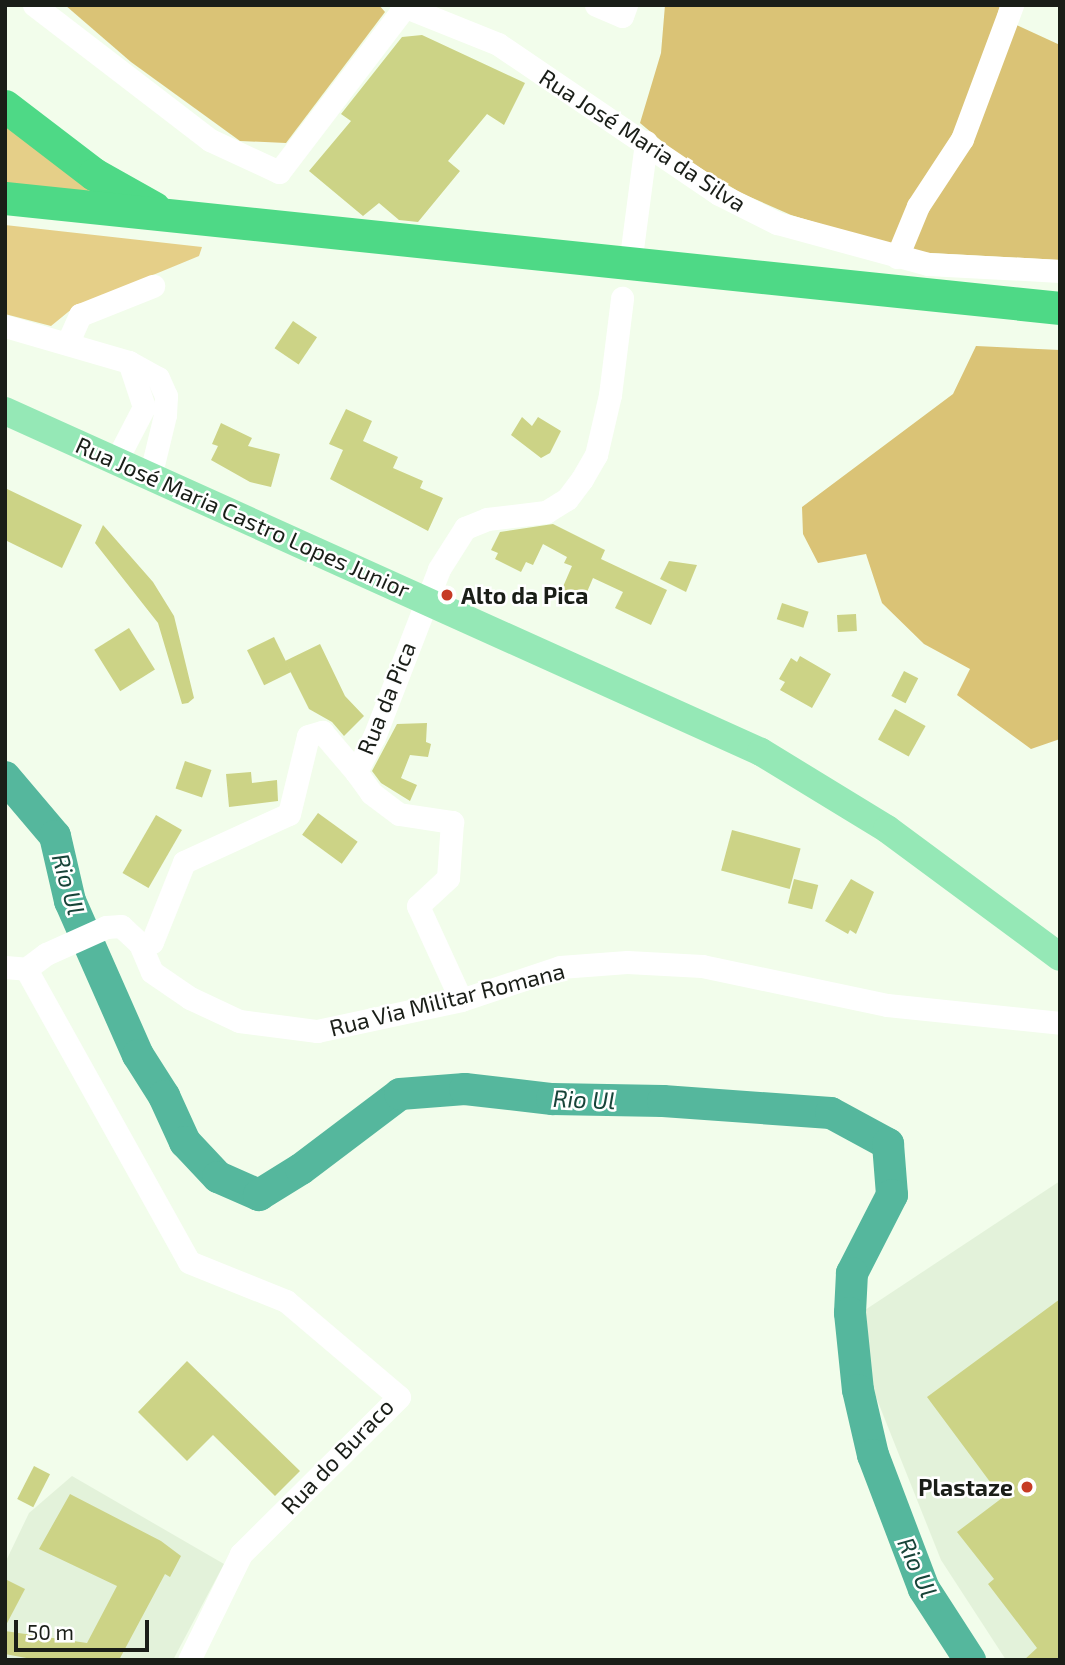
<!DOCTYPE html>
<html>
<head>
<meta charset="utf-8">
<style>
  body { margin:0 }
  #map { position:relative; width:1065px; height:1665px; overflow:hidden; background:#f2fdeb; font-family:"Exo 2",sans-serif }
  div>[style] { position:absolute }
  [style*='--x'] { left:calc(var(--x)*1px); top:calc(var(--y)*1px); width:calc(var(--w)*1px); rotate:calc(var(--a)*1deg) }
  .built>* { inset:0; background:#e3f2da }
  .green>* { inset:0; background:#e5cf88 }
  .forest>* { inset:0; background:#dac376 }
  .river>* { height:32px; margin:-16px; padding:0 16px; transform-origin:16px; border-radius:16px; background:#55b79d }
  .building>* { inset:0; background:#ccd386; transform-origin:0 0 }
  .minor>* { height:23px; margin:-11.5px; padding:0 11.5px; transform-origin:11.5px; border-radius:11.5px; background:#fff }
  .major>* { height:28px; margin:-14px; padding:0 14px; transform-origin:14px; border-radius:14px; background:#95e8b6 }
  .highway>* { height:33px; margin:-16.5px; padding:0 16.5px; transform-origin:16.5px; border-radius:16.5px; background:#4ed986 }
  .dots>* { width:19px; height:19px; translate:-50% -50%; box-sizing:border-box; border:4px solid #fff; border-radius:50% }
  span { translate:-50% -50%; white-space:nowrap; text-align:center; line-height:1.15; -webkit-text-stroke:5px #fff; paint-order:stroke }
  .street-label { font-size:23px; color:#1a1e18 }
  .poi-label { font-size:23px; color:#1a1e18; font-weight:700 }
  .left { translate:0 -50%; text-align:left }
  .right { translate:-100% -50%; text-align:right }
  .water-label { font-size:24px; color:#184439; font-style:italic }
  .frame { position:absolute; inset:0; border:7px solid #1a1e18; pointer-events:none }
  .scale { position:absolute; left:14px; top:1620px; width:135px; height:32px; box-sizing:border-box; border:4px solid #1a1e18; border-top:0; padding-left:9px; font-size:21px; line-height:24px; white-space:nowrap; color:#1a1e18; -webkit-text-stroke:5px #fff; paint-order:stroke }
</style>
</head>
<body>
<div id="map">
  <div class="built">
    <div style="clip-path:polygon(1060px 1181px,1060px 1660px,1006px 1660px,941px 1560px,872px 1387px,862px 1312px)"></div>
    <div style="clip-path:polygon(72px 1476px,224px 1564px,173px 1660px,5px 1660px,5px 1563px,29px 1513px)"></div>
  </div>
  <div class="green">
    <div style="clip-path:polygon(5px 116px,114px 199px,5px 188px)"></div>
    <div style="clip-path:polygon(5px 225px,202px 247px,199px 256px,73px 308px,51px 326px,5px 314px)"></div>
  </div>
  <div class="forest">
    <div style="clip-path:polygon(65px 5px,379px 5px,385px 12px,286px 143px,240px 141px,131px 62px)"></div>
    <div style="clip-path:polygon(665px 5px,1000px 5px,997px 16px,1060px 45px,1060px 260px,912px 252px,791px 215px,741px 193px,676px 153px,640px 123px,661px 53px)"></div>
    <div style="clip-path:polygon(976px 346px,1060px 350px,1060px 739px,1031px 749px,957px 695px,970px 669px,924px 644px,882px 603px,866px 554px,818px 563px,803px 534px,802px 507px,953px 394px)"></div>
  </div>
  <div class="river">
    <div style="--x:5;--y:777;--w:77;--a:49.7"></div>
    <div style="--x:55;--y:836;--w:67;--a:77"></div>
    <div style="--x:70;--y:901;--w:168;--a:66.2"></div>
    <div style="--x:138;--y:1055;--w:49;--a:57.6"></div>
    <div style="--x:164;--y:1096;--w:51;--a:65.5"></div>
    <div style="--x:185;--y:1142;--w:48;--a:46.7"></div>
    <div style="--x:218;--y:1177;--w:45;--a:23.7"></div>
    <div style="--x:259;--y:1195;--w:49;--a:-31.8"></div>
    <div style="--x:301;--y:1169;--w:124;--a:-37.1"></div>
    <div style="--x:400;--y:1094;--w:65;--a:-4.4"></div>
    <div style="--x:465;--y:1089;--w:88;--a:6.6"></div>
    <div style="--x:552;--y:1099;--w:111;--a:1"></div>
    <div style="--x:663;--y:1101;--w:168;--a:4.1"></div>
    <div style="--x:831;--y:1113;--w:65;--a:28.5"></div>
    <div style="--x:888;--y:1144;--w:51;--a:85.5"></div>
    <div style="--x:892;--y:1195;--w:88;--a:117.1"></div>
    <div style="--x:852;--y:1273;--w:40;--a:92.9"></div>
    <div style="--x:850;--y:1313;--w:77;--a:84.1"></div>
    <div style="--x:858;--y:1390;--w:67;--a:77"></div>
    <div style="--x:873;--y:1455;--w:143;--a:69.2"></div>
    <div style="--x:924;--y:1589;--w:85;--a:57.1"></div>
  </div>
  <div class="building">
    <div style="clip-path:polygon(422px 35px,525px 83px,504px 125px,487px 114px,448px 161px,460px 171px,418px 222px,399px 220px,379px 203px,363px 216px,309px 171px,351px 121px,341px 114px,402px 37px)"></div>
    <div style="left:293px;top:321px;width:29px;height:33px;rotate:34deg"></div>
    <div style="clip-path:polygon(346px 409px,372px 421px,363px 441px,398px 457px,393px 468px,423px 481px,420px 488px,443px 498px,428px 531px,330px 479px,343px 450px,329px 444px)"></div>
    <div style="clip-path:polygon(522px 417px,532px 426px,538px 417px,561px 431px,550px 453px,541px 458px,511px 435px)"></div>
    <div style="clip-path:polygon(221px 423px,252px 438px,248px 446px,280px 454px,271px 487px,250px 482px,211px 460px,218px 446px,212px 444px)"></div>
    <div style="clip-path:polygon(5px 488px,82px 525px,62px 568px,5px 540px)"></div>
    <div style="clip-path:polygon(553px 524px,605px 550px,601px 559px,667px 590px,651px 625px,615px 608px,623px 592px,593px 578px,584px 599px,562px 589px,572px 566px,564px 563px,567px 557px,543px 544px,533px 565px,526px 562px,521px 572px,495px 559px,498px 553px,491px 550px,500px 532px)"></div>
    <div style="clip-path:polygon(103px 525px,153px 582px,174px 616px,194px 698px,188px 703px,182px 704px,158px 623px,95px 543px)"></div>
    <div style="clip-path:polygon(669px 561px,697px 565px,686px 592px,660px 579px)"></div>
    <div style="left:782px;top:603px;width:28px;height:17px;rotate:18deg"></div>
    <div style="left:856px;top:614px;width:17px;height:19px;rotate:87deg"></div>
    <div style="left:129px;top:628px;width:49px;height:41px;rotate:58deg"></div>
    <div style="left:274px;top:637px;width:39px;height:30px;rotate:64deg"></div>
    <div style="clip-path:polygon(320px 644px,345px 696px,364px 716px,344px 736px,332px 722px,309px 709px,285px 661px)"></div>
    <div style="clip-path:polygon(800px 656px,831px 674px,812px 708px,780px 690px,785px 682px,779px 679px,791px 658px,797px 662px)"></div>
    <div style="left:904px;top:671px;width:16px;height:28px;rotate:27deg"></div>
    <div style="left:895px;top:709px;width:35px;height:35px;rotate:29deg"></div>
    <div style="clip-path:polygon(427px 723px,426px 742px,431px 744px,428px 757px,410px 755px,401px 778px,417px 785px,410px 801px,381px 783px,372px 771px,397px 724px)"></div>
    <div style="left:185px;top:761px;width:28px;height:29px;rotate:19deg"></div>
    <div style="clip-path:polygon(251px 772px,252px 783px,277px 780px,278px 801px,229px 807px,226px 774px)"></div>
    <div style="left:318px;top:813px;width:49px;height:27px;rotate:36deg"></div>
    <div style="left:156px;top:815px;width:30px;height:67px;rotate:30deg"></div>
    <div style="left:732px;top:830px;width:71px;height:42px;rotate:15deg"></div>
    <div style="left:794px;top:879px;width:25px;height:25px;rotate:14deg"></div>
    <div style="clip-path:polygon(851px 879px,874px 892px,856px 934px,850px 930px,848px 934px,825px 921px)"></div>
    <div style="clip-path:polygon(1060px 1299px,1060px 1660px,1024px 1660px,1037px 1648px,988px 1584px,994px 1579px,957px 1532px,1002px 1498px,927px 1397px)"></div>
    <div style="clip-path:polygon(187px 1361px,300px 1471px,275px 1496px,213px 1435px,187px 1461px,138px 1412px)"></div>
    <div style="left:34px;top:1466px;width:18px;height:37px;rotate:27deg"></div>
    <div style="clip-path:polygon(70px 1494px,161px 1541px,181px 1556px,170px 1577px,165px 1574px,119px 1660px,37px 1660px,5px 1654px,5px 1631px,87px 1643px,117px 1586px,39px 1549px)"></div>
    <div style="clip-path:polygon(5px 1579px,25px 1589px,5px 1627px)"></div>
  </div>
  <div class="minor">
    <div style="--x:34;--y:5;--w:222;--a:37.5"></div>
    <div style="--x:210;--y:140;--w:76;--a:24.9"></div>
    <div style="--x:279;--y:172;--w:210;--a:-52.7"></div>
    <div style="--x:401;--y:5;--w:105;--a:21.9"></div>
    <div style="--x:498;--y:44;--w:267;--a:34.2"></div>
    <div style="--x:719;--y:194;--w:65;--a:26.6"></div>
    <div style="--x:777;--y:223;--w:156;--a:15.2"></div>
    <div style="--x:928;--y:264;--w:132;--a:3"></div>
    <div style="--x:596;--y:5;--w:28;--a:23"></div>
    <div style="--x:622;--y:16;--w:12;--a:-70"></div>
    <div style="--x:632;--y:249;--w:108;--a:-82.5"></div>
    <div style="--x:897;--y:257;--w:55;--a:-67.6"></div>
    <div style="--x:918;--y:206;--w:80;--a:-56.7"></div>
    <div style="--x:962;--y:139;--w:143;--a:-69.5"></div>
    <div style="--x:5;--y:326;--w:129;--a:16.2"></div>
    <div style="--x:129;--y:362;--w:33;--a:29"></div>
    <div style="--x:158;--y:378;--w:20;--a:66"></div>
    <div style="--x:166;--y:396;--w:19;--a:93"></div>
    <div style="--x:165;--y:415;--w:64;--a:103.6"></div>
    <div style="--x:68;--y:342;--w:30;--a:-66"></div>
    <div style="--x:80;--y:315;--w:79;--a:-21.7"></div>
    <div style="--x:116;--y:461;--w:61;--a:-62.6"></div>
    <div style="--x:144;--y:407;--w:47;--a:-108.4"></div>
    <div style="--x:356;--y:772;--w:26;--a:54"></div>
    <div style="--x:371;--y:793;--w:35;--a:37"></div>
    <div style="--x:399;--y:814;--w:54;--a:8.6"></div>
    <div style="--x:452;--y:822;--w:56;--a:94.1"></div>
    <div style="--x:448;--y:878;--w:41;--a:137"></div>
    <div style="--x:418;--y:906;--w:103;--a:65.4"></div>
    <div style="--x:140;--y:944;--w:12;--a:-9"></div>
    <div style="--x:152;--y:942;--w:86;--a:-68.2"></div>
    <div style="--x:184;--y:862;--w:115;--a:-24.6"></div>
    <div style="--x:289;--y:814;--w:80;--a:-76.3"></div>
    <div style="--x:308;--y:736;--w:15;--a:-16"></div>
    <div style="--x:322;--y:732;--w:52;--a:49.6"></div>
    <div style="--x:356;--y:772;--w:39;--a:-63"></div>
    <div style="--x:374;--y:737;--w:180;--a:-68.8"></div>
    <div style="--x:439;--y:569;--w:49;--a:-57.6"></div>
    <div style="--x:465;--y:528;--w:24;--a:-22"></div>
    <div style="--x:487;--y:519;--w:59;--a:-6.8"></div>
    <div style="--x:546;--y:512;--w:25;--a:-32"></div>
    <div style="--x:567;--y:499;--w:25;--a:-53"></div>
    <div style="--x:582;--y:479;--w:28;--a:-60"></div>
    <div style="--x:596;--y:455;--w:62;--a:-76.9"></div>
    <div style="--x:610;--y:395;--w:98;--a:-82.9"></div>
    <div style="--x:5;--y:967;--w:21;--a:5"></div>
    <div style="--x:26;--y:969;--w:25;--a:-37"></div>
    <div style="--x:46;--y:954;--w:66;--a:-24.2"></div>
    <div style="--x:106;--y:927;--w:15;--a:-4"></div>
    <div style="--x:121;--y:926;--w:26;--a:43"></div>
    <div style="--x:140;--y:944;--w:30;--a:67"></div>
    <div style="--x:152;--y:972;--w:46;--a:34.4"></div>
    <div style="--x:190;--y:998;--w:54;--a:25.1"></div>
    <div style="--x:239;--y:1021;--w:79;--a:7.3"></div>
    <div style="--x:317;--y:1031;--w:147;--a:-12.1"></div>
    <div style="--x:461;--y:1000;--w:104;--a:-18.4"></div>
    <div style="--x:560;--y:967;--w:67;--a:-4.3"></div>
    <div style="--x:627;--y:962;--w:75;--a:3.1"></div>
    <div style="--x:702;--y:966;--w:189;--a:11.9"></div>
    <div style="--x:887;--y:1005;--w:174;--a:5.9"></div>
    <div style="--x:26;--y:969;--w:335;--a:60.9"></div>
    <div style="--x:189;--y:1262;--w:105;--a:21.9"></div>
    <div style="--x:286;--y:1301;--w:148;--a:40.3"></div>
    <div style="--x:399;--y:1397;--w:223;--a:135.2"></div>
    <div style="--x:241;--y:1554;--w:118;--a:116.1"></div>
  </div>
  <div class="major">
    <div style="--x:5;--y:411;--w:829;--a:24.28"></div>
    <div style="--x:761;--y:752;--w:148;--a:31.4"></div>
    <div style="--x:887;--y:829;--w:215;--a:36.5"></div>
  </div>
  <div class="highway">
    <div style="--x:5;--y:106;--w:112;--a:37.4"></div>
    <div style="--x:94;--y:174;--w:69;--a:29.5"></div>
    <div style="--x:5;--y:198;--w:1061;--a:5.95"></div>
  </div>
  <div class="dots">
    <div style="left:447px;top:595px;background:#c63b24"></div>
    <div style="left:1027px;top:1487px;background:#c63b24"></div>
  </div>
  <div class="street-label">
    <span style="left:643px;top:140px;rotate:33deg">Rua José Maria da Silva</span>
    <span style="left:243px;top:517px;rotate:24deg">Rua José Maria Castro Lopes Junior</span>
    <span style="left:386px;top:698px;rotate:-68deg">Rua da Pica</span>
    <span style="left:447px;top:999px;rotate:-14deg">Rua Via Militar Romana</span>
    <span style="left:337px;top:1456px;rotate:-46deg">Rua do Buraco</span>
  </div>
  <div class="poi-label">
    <span class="left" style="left:461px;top:595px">Alto da Pica</span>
    <span class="right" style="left:1013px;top:1487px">Plastaze</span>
  </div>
  <div class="water-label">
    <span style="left:69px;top:884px;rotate:74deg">Rio Ul</span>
    <span style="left:584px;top:1099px;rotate:2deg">Rio Ul</span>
    <span style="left:918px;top:1567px;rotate:66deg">Rio Ul</span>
  </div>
  <div class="frame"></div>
  <div class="scale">50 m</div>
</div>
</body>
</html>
